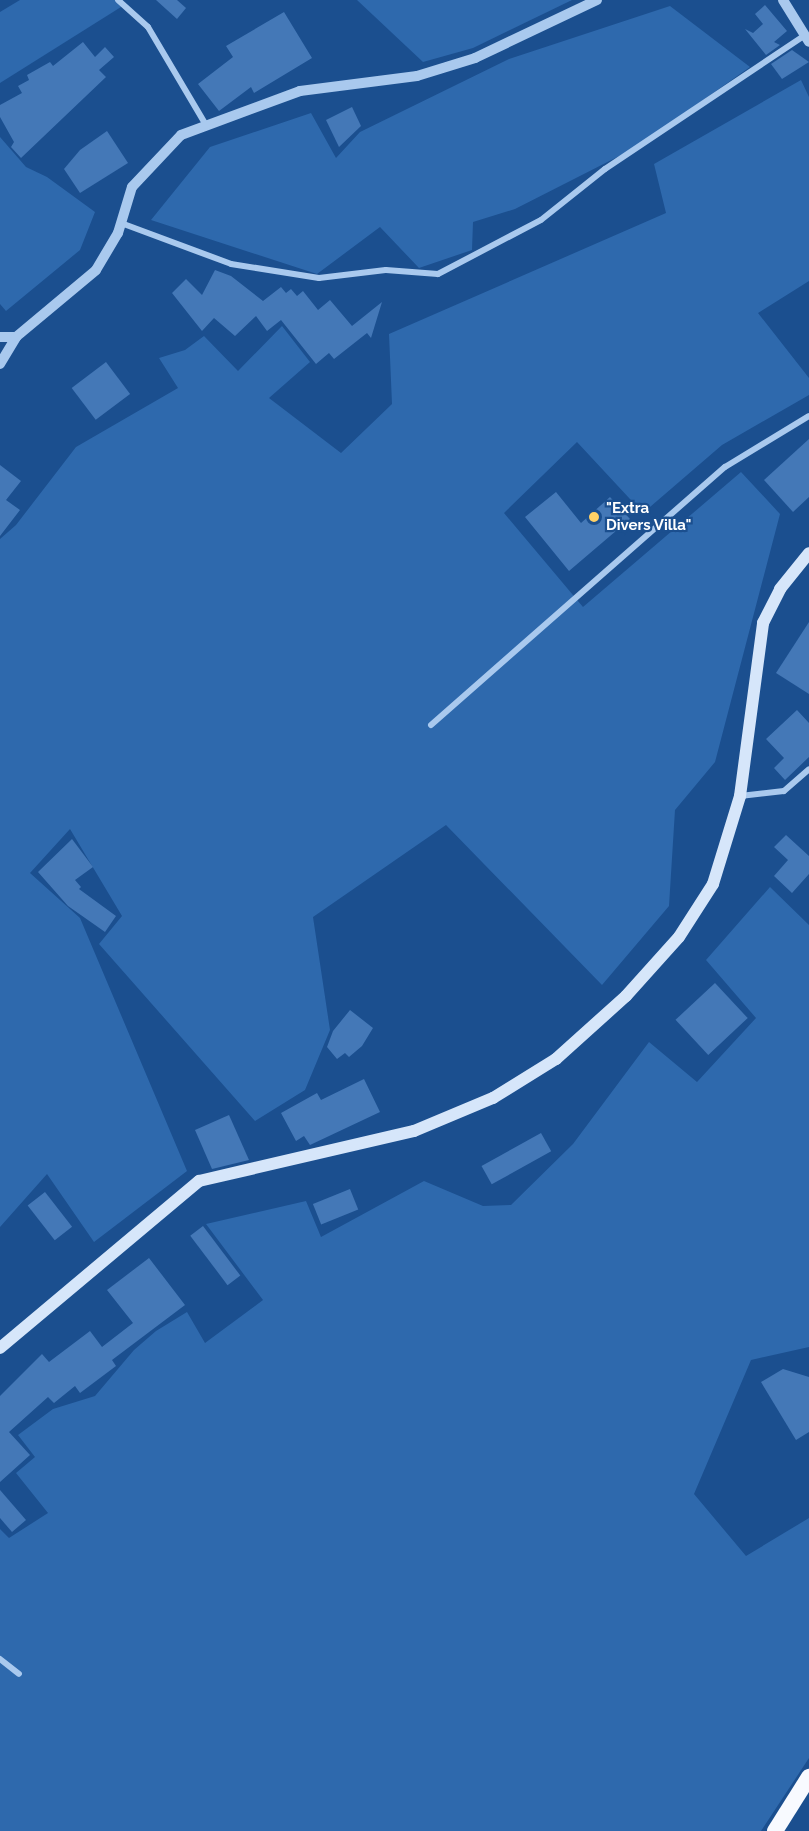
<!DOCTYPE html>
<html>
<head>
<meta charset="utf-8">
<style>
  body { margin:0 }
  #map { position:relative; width:809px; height:1831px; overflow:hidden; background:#1b4f8f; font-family:Raleway,sans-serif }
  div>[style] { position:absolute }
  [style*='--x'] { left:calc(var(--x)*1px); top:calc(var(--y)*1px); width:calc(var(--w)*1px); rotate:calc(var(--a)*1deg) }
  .green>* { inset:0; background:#2e69ad }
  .building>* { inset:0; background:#4478b7; transform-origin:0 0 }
  .minor>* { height:6px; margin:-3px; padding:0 3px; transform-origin:3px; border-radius:3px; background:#a9c9ee }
  .tertiary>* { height:10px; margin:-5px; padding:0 5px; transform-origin:5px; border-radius:5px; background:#a9c9ee }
  .secondary>* { height:12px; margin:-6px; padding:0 6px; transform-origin:6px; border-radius:6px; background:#d6e6fa }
  .trunk>* { height:16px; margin:-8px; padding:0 8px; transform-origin:8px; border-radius:8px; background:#f8faff }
  .dots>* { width:16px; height:16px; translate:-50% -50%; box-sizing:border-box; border:3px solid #1b4f8f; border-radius:50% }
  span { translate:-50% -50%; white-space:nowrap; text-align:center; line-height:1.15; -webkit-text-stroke:4.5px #1b4f8f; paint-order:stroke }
  .poi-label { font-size:15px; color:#fff; font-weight:700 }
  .left { translate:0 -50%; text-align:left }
</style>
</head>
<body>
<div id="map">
  <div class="green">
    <div style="clip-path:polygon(20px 0,123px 0,121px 7px,0 83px,0 12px)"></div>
    <div style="clip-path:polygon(357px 0,572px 0,473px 48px,423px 62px)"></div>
    <div style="clip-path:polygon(670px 6px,750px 67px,635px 148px,515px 209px,473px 222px,472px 250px,419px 268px,380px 227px,317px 274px,151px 220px,210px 147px,311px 113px,336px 158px,360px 132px,509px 59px)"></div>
    <div style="clip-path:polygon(801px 80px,809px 97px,809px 281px,758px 313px,809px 378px,809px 395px,722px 445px,643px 513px,577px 442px,504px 513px,583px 607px,741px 472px,780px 514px,715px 762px,675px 810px,669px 906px,602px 985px,446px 825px,313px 917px,330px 1030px,305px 1090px,255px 1121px,99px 944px,122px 916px,70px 829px,30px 873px,80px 918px,187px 1171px,94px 1242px,47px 1174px,0 1227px,0 539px,16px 525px,76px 447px,178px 388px,159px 358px,185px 350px,204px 336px,238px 371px,282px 326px,310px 362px,269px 398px,341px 453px,392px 404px,389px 334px,666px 213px,654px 164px)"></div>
    <div style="clip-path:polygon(0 137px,26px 167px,47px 177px,95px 212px,80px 250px,6px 311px,0 304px)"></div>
    <div style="clip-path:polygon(770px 887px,809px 925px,809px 1347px,751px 1360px,694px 1494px,746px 1556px,809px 1518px,809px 1758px,761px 1831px,0 1831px,0 1529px,9px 1538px,48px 1513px,16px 1473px,35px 1457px,18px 1435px,53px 1409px,95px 1396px,134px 1350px,156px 1331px,187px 1312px,205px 1343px,263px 1300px,206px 1224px,306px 1201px,321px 1237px,424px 1181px,483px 1206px,511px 1205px,573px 1144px,649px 1042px,697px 1082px,756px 1018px,706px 960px)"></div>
  </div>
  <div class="building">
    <div style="clip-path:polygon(156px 0,177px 0,186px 8px,177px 19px)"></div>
    <div style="clip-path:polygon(765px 5px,787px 31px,774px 42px,780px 45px,766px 55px,745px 29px,753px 33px,763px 24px,755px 14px)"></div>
    <div style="clip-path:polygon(284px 12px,312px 58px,254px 93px,251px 87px,219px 111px,198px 84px,233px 57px,226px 46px)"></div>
    <div style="clip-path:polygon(83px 42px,95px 57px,105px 47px,114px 57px,99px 70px,106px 77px,21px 158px,11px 147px,14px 142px,0 117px,0 105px,22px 93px,18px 86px,29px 80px,27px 75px,50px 62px,53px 66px)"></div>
    <div style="clip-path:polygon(792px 50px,809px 62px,782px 79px,771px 64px)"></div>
    <div style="clip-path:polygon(352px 107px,361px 126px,339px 147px,326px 120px)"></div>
    <div style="clip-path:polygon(107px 131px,128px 163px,80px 193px,64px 169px,80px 150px)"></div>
    <div style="clip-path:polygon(215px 270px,231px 276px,263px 301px,281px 287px,286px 293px,291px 289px,297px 296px,303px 291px,318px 310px,330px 300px,352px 326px,382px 302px,371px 338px,367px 333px,334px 359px,329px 353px,316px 364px,281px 320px,267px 331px,256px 316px,235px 336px,214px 318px,202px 331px,172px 293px,186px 279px,202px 295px)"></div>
    <div style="left:106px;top:362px;width:40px;height:43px;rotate:53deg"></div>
    <div style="clip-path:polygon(809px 439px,809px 497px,793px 512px,764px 480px)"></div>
    <div style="clip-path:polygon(0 465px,21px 481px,6px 500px,20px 510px,0 536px)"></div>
    <div style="clip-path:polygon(556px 492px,581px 523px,610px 497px,630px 519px,569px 571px,525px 517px)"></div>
    <div style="clip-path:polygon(809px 622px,809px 694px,776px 673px)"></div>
    <div style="clip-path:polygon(797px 710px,809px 723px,809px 757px,785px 780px,774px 768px,784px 758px,766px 739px)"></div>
    <div style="clip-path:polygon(786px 835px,809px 856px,809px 874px,792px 893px,774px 876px,788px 860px,774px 847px)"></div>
    <div style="clip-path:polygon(72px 839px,93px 867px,75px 880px,81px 887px,79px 889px,116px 916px,105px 932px,68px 906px,38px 872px)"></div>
    <div style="left:715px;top:983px;width:48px;height:54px;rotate:47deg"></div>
    <div style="clip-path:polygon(350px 1010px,373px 1028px,362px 1046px,349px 1057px,345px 1053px,337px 1059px,327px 1047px,333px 1031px)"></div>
    <div style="clip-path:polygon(364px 1079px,380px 1112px,310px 1145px,304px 1136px,296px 1141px,281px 1113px,317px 1093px,321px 1100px)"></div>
    <div style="clip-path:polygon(229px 1115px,249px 1160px,212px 1169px,195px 1130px)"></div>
    <div style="left:541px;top:1133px;width:21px;height:68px;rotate:61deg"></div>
    <div style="left:350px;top:1189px;width:22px;height:40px;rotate:68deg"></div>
    <div style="left:45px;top:1192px;width:44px;height:22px;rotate:52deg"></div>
    <div style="left:203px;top:1226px;width:62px;height:16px;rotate:53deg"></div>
    <div style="clip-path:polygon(149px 1258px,185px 1305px,112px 1360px,116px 1366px,80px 1393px,75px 1386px,54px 1403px,48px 1397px,9px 1432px,30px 1455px,0 1482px,0 1396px,42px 1354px,49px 1362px,90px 1331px,102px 1347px,133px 1323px,107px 1290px)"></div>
    <div style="clip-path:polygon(783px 1369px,809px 1377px,809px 1432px,796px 1440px,761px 1382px)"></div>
    <div style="clip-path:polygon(0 1490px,26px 1520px,12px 1532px,0 1518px)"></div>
  </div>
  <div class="minor">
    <div style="--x:118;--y:0;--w:40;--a:42"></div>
    <div style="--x:148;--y:27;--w:114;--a:59.4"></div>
    <div style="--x:121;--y:223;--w:117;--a:20.4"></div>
    <div style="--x:231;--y:264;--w:89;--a:9"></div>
    <div style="--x:319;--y:278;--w:67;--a:-6.8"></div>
    <div style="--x:386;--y:270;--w:52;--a:4.4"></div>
    <div style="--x:438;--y:274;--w:116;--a:-27.7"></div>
    <div style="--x:541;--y:220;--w:82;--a:-38.6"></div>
    <div style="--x:605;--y:169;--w:241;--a:-33.8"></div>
    <div style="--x:431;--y:725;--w:391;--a:-41.3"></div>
    <div style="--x:725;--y:467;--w:98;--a:-31.3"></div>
    <div style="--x:740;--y:796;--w:44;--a:-6.5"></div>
    <div style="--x:784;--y:791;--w:33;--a:-41"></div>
    <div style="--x:0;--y:1659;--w:24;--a:38"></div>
  </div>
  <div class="tertiary">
    <div style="--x:783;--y:0;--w:49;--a:58.2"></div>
    <div style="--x:0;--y:337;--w:16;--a:0"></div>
    <div style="--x:0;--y:364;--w:31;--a:-59"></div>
    <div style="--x:16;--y:337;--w:104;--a:-39.9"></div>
    <div style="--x:96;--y:270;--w:43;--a:-59.3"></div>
    <div style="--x:118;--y:233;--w:48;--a:-73.1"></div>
    <div style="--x:132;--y:187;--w:71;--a:-46.7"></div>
    <div style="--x:181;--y:135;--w:127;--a:-20.3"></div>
    <div style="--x:300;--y:91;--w:118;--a:-7.3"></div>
    <div style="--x:417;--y:76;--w:61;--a:-17.2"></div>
    <div style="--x:475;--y:58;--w:135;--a:-25.4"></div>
  </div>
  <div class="secondary">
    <div style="--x:0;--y:1348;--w:260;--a:-40"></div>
    <div style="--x:199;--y:1181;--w:221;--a:-13.1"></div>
    <div style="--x:414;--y:1131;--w:86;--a:-22.7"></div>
    <div style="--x:493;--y:1098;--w:74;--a:-31.8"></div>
    <div style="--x:556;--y:1059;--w:94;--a:-42"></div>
    <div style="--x:626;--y:996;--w:79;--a:-48.1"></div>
    <div style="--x:679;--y:937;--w:63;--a:-57.3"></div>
    <div style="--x:713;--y:884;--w:92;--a:-72.9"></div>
    <div style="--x:740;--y:796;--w:175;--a:-82.4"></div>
    <div style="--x:763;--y:623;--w:38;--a:-63"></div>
    <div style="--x:780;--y:589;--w:46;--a:-51.1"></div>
  </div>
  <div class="trunk">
    <div style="--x:775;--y:1831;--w:64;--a:-57.8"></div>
  </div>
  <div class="dots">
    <div style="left:594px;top:517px;background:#ffd166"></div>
  </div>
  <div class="poi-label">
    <span class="left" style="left:606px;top:517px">"Extra<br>Divers Villa"</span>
  </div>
</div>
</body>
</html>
